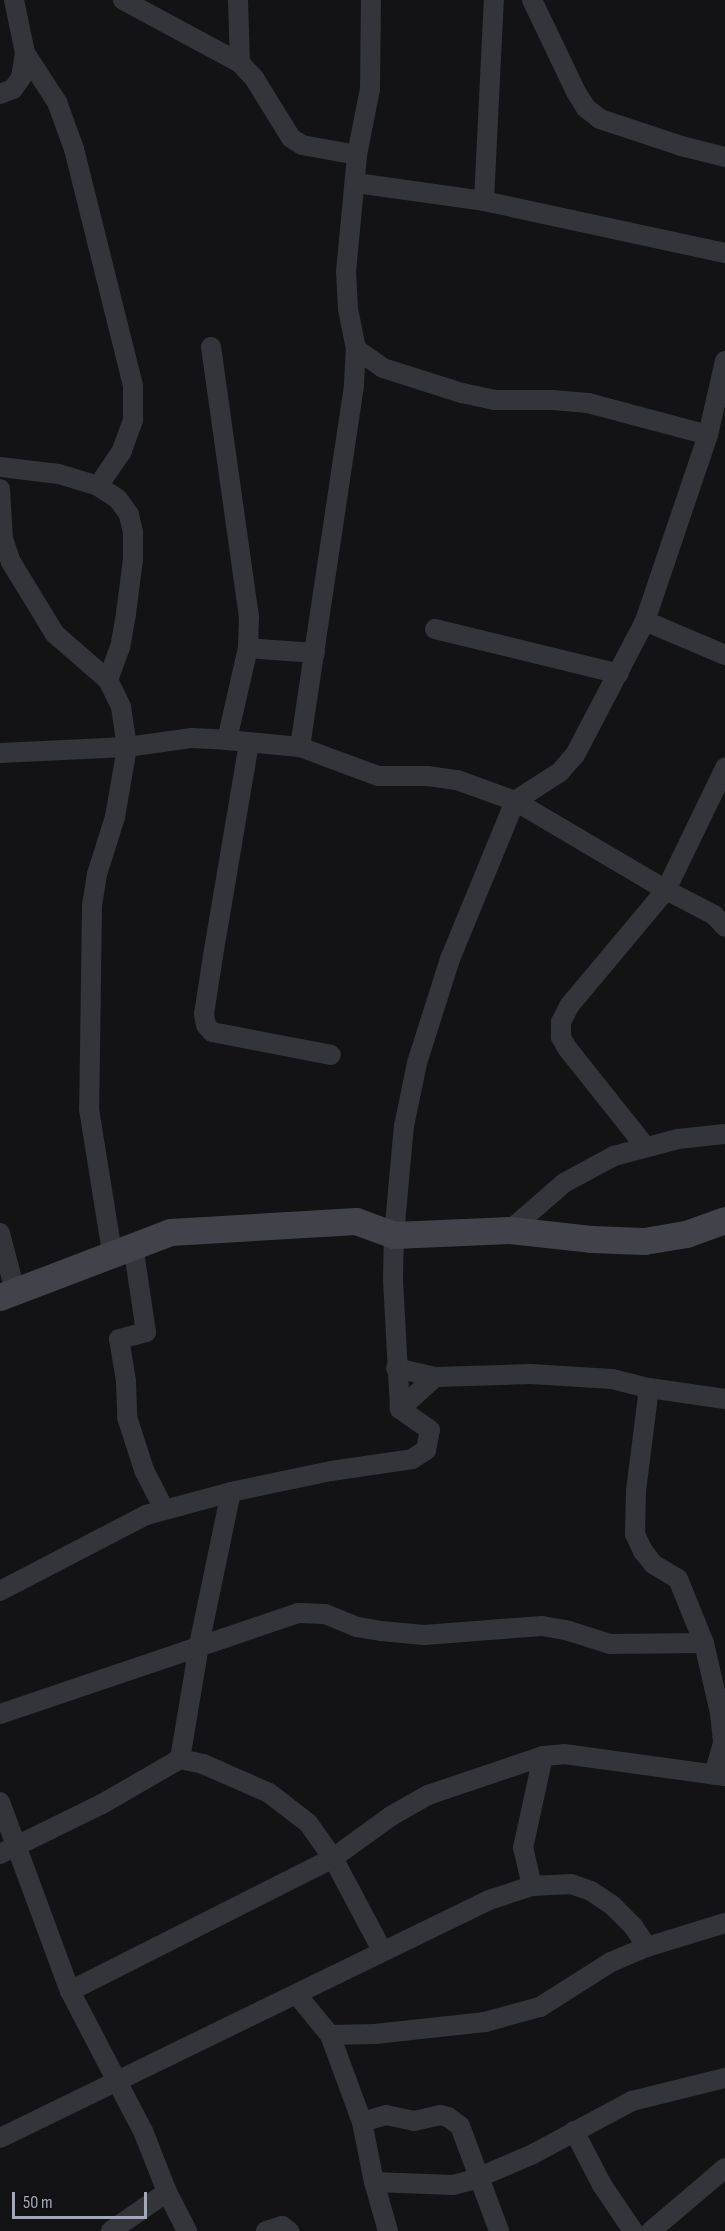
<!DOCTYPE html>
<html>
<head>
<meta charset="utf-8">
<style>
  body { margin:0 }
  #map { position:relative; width:725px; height:2231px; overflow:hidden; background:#131315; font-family:"Sofia Sans Condensed",sans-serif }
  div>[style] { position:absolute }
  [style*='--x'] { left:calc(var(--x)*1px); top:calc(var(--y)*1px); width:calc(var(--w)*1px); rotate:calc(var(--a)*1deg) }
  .street>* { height:20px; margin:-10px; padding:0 10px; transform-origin:10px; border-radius:10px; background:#34353a }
  .secondary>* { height:27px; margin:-13.5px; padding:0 13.5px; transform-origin:13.5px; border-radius:13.5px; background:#42434a }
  span { translate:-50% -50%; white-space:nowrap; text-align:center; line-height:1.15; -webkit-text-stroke:5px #0f0e10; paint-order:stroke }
  .scale { position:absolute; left:12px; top:2192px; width:135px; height:27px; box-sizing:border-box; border:3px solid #a4a8b6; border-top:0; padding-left:8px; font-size:18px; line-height:21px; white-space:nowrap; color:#a4a8b6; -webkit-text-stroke:4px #0f0e10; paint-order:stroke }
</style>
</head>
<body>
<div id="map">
  <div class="street">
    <div style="--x:123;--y:0;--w:133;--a:28.3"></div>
    <div style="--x:240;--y:63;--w:21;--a:47"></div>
    <div style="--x:254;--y:78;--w:70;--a:58.3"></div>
    <div style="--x:291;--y:138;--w:13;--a:32"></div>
    <div style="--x:302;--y:145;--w:56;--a:10.3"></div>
    <div style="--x:238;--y:0;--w:63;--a:88.2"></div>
    <div style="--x:532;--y:0;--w:102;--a:64.4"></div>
    <div style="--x:576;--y:92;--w:19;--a:58"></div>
    <div style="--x:586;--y:108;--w:18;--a:38"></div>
    <div style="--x:600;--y:119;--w:85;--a:18.4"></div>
    <div style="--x:681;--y:146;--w:45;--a:14"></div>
    <div style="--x:25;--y:53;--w:59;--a:56.9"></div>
    <div style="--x:57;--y:102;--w:50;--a:70.1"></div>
    <div style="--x:74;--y:149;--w:244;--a:76"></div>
    <div style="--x:133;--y:386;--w:34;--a:90"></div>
    <div style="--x:133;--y:420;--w:33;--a:110"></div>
    <div style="--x:122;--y:451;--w:42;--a:124.4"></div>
    <div style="--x:0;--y:94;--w:14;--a:-21"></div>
    <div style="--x:13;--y:89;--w:14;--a:-54"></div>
    <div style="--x:21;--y:78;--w:25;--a:-81"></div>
    <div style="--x:25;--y:53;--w:54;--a:-101.7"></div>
    <div style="--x:356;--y:183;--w:129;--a:8"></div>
    <div style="--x:484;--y:201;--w:247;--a:12.2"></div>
    <div style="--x:484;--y:201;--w:201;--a:-87.2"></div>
    <div style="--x:211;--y:347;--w:273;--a:82"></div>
    <div style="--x:249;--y:617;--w:31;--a:92"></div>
    <div style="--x:248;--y:648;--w:94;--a:102.9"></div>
    <div style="--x:356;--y:349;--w:33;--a:35"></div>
    <div style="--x:383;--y:368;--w:83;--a:17.6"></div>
    <div style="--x:462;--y:393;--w:33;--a:12"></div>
    <div style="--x:494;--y:400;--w:59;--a:0"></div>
    <div style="--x:553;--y:400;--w:35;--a:5"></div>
    <div style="--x:588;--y:403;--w:124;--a:14.9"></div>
    <div style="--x:0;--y:467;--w:59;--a:6.8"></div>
    <div style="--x:59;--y:474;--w:41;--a:17.1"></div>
    <div style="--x:98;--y:486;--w:24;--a:33"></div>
    <div style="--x:118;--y:499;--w:19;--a:55"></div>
    <div style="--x:129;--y:515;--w:17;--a:77"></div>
    <div style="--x:133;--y:532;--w:27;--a:90"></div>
    <div style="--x:133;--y:559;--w:55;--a:97.3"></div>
    <div style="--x:126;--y:614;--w:34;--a:100"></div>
    <div style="--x:120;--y:647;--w:35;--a:110"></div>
    <div style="--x:0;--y:489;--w:50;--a:86.6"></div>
    <div style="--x:3;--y:539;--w:24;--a:71"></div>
    <div style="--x:11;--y:562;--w:84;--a:58.6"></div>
    <div style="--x:55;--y:634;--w:70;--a:41"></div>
    <div style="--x:108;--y:680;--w:30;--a:64"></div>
    <div style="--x:121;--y:707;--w:40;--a:81.5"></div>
    <div style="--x:127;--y:747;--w:71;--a:99.7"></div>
    <div style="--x:115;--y:817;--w:60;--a:107.5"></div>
    <div style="--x:97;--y:874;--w:32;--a:99"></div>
    <div style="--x:92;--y:906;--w:203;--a:90.8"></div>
    <div style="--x:89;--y:1109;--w:146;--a:80.9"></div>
    <div style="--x:645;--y:621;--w:87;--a:23"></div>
    <div style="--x:435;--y:629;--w:189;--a:13.7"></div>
    <div style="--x:248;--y:648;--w:67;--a:4.3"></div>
    <div style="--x:249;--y:743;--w:216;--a:99.6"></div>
    <div style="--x:213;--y:956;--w:59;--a:98.8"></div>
    <div style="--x:204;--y:1014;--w:11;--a:80"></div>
    <div style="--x:206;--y:1025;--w:9;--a:49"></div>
    <div style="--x:212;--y:1032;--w:121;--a:10.9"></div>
    <div style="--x:300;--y:747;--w:367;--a:-81.5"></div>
    <div style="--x:354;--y:384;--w:35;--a:-87"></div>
    <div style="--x:356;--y:349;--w:41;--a:-101.3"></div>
    <div style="--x:348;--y:309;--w:37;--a:-93"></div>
    <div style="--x:346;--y:272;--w:118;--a:-84.6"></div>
    <div style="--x:357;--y:155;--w:67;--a:-78.9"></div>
    <div style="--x:370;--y:89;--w:89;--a:-89.4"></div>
    <div style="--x:0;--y:753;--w:127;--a:-2.7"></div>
    <div style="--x:127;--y:747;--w:66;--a:-7.9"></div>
    <div style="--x:192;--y:738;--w:35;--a:3"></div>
    <div style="--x:227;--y:740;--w:73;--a:5.5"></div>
    <div style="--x:300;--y:747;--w:83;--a:20.4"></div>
    <div style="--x:378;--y:776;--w:49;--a:0"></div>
    <div style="--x:427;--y:776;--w:30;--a:8"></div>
    <div style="--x:457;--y:780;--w:62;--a:19.9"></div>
    <div style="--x:515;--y:801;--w:175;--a:30.5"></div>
    <div style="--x:666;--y:890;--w:54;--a:27.5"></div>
    <div style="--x:714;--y:915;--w:16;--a:47"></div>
    <div style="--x:645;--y:1146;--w:125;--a:-128.5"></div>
    <div style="--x:567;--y:1048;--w:13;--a:-119"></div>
    <div style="--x:561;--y:1037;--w:15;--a:-90"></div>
    <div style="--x:561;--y:1022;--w:18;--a:-63"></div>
    <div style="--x:569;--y:1006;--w:151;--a:-50.1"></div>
    <div style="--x:666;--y:890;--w:136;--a:-64.2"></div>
    <div style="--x:510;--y:1230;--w:72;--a:-41"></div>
    <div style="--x:564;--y:1183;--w:57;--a:-28.4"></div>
    <div style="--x:614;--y:1156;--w:66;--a:-14.9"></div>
    <div style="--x:678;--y:1139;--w:47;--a:-6.1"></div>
    <div style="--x:0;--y:1233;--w:60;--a:75.5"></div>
    <div style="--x:133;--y:1245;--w:88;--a:81.5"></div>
    <div style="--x:146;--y:1332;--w:28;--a:165"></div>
    <div style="--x:119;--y:1339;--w:43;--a:80.5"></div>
    <div style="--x:126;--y:1381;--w:36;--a:88"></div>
    <div style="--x:127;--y:1417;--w:56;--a:72.2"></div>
    <div style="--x:144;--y:1470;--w:44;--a:62.9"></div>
    <div style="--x:396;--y:1368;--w:40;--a:13"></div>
    <div style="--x:435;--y:1377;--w:96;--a:-1.8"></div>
    <div style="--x:531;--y:1374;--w:81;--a:3.5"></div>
    <div style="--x:612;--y:1379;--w:38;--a:14"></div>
    <div style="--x:649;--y:1388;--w:77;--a:8.2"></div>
    <div style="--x:649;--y:1388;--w:104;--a:97.2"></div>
    <div style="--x:636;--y:1491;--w:43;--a:91.3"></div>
    <div style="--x:635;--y:1534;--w:19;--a:65"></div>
    <div style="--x:643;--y:1551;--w:16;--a:52"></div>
    <div style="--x:653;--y:1564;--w:29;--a:31"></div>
    <div style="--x:678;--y:1579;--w:69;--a:67.9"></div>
    <div style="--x:704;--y:1643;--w:72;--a:77.1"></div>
    <div style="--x:720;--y:1713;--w:30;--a:84"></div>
    <div style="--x:723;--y:1743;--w:33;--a:106"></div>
    <div style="--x:400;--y:1409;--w:47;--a:-42.4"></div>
    <div style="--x:0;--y:1591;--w:165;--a:-27.5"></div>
    <div style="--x:146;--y:1515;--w:88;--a:-15.1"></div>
    <div style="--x:231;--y:1492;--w:102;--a:-11.9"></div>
    <div style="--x:331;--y:1471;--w:82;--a:-8.4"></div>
    <div style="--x:412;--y:1459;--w:17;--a:-33"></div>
    <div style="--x:426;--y:1450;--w:20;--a:-79"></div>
    <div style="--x:430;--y:1430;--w:37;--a:-145"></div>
    <div style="--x:400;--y:1409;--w:131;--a:-93.1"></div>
    <div style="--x:393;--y:1278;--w:43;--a:-88.7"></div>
    <div style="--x:394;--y:1235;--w:109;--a:-84.8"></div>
    <div style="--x:404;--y:1126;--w:64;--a:-78.3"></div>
    <div style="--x:417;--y:1063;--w:109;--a:-72.4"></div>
    <div style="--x:450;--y:959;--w:171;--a:-67.6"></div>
    <div style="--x:515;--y:801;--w:54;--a:-32.8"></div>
    <div style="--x:560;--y:772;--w:23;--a:-49"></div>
    <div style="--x:575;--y:755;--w:151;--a:-62.4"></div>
    <div style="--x:645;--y:621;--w:196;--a:-71.3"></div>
    <div style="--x:708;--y:435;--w:76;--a:-77.1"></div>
    <div style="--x:0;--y:1714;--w:315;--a:-18.7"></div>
    <div style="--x:298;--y:1613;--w:27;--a:2"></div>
    <div style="--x:325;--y:1614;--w:35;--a:22"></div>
    <div style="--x:357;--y:1627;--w:24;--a:9"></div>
    <div style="--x:381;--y:1631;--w:43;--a:5.3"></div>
    <div style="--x:424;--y:1635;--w:118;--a:-4.4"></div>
    <div style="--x:542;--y:1626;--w:27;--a:10"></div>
    <div style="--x:569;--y:1631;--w:43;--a:17.6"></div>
    <div style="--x:610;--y:1644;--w:94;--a:-0.6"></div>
    <div style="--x:180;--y:1759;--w:116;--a:-80.5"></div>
    <div style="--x:199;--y:1645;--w:156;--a:-78.2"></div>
    <div style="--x:0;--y:1802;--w:202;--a:69.7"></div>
    <div style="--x:70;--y:1991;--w:158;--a:62.5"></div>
    <div style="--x:143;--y:2131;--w:66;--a:68.5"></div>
    <div style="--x:167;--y:2192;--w:44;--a:62.9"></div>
    <div style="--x:0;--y:1854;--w:114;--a:-26.1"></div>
    <div style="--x:102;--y:1804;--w:90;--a:-30"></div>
    <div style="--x:180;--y:1759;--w:24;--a:12"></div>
    <div style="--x:203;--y:1764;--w:72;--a:23.7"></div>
    <div style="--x:269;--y:1793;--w:49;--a:37.6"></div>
    <div style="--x:308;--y:1823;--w:43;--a:54.5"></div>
    <div style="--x:333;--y:1858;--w:104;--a:62"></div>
    <div style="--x:532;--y:1886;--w:39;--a:-103"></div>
    <div style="--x:523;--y:1848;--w:94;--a:-77.7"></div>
    <div style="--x:70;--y:1991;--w:295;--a:-26.8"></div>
    <div style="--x:333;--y:1858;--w:72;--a:-35.9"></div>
    <div style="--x:391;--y:1816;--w:43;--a:-29.6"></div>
    <div style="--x:428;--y:1795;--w:121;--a:-18.7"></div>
    <div style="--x:543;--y:1756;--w:21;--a:-5"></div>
    <div style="--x:564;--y:1754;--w:162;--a:7.8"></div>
    <div style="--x:297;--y:1995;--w:52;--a:50.5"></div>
    <div style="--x:330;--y:2035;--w:93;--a:69.8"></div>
    <div style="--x:362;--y:2122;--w:61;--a:78.7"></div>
    <div style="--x:374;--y:2182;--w:51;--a:74.1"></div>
    <div style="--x:330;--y:2035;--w:45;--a:-1.3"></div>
    <div style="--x:375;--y:2034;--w:111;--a:-6.2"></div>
    <div style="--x:485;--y:2022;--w:57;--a:-15.3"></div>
    <div style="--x:540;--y:2007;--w:84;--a:-32.4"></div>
    <div style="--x:611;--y:1962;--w:39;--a:-23"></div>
    <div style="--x:647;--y:1947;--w:82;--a:-17.1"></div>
    <div style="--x:362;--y:2122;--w:25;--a:-16"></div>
    <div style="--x:386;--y:2115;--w:29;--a:12"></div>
    <div style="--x:414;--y:2121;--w:27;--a:-13"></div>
    <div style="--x:440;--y:2115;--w:8;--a:14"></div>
    <div style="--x:448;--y:2117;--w:15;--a:37"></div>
    <div style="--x:460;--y:2126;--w:112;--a:69.6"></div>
    <div style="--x:574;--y:2131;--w:61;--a:62.6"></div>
    <div style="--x:602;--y:2185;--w:55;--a:56"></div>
    <div style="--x:0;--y:2138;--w:544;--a:-25.95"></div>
    <div style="--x:489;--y:1900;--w:45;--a:-18"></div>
    <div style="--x:532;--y:1886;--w:39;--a:-3"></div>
    <div style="--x:571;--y:1884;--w:21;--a:19"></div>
    <div style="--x:591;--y:1891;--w:25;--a:34"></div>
    <div style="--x:612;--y:1905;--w:30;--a:45"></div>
    <div style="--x:633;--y:1926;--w:25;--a:56"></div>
    <div style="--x:374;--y:2182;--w:79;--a:2.2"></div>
    <div style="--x:453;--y:2185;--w:23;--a:-15"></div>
    <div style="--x:475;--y:2179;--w:63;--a:-23.3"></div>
    <div style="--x:533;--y:2154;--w:112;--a:-28.2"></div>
    <div style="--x:632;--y:2101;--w:96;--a:-13.9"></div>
    <div style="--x:111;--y:2231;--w:68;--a:-34.9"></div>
    <div style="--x:266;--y:2231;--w:17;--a:-17"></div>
    <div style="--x:282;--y:2226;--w:9;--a:36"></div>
    <div style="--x:651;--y:2231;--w:97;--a:-40.4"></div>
  </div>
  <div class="secondary">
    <div style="--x:0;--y:1297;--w:182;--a:-20.9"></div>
    <div style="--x:170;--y:1232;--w:186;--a:-3.4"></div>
    <div style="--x:356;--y:1221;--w:40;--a:20.2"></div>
    <div style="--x:394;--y:1235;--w:116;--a:-2.5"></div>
    <div style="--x:510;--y:1230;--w:81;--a:6.3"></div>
    <div style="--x:591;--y:1239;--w:53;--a:2.2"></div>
    <div style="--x:644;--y:1241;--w:43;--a:-9.5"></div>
    <div style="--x:686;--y:1234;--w:41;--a:-19.7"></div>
  </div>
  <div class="scale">50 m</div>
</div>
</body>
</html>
